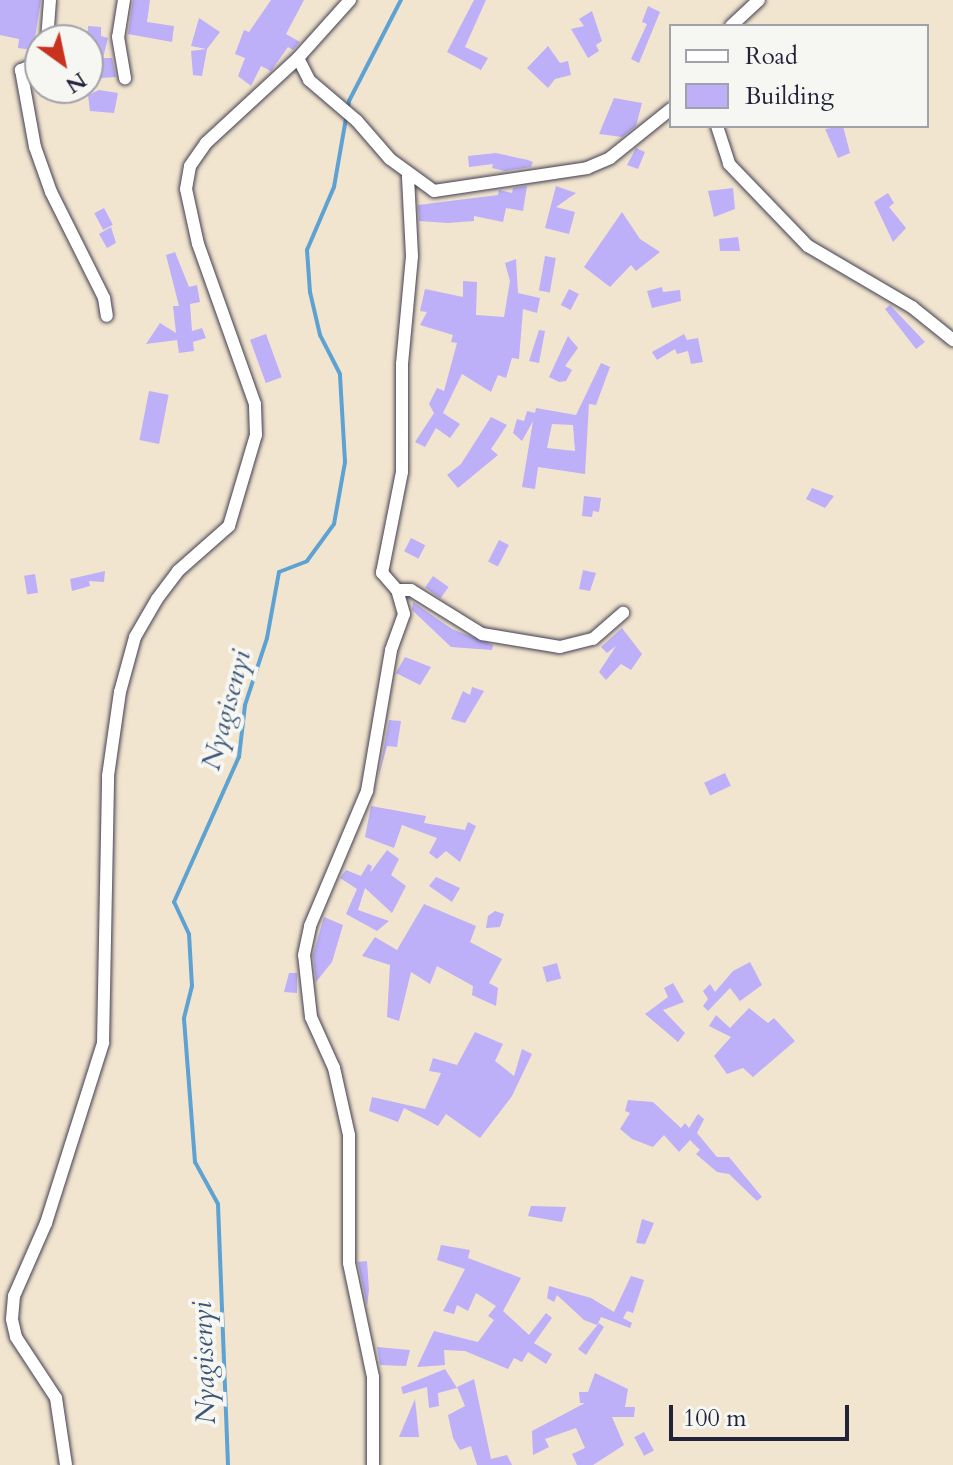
<!DOCTYPE html>
<html>
<head>
<meta charset="utf-8">
<style>
  body { margin:0 }
  #map { position:relative; width:953px; height:1465px; overflow:hidden; background:#f2e5cf; font-family:Cardo,serif }
  div>[style] { position:absolute }
  [style*='--x'] { left:calc(var(--x)*1px); top:calc(var(--y)*1px); width:calc(var(--w)*1px); rotate:calc(var(--a)*1deg) }
  .stream>* { height:4px; margin:-2px; padding:0 2px; transform-origin:2px; border-radius:2px; background:#5da2d2 }
  .building>* { inset:0; background:#bdaff8; transform-origin:0 0 }
  .roads { filter:drop-shadow(0 0 2px #413f51) drop-shadow(0 0 2px #413f51) }
  .minor>* { height:12px; margin:-6px; padding:0 6px; transform-origin:6px; border-radius:6px; background:#fff }
  span { translate:-50% -50%; white-space:nowrap; text-align:center; line-height:1.15; -webkit-text-stroke:8px #f6f6f2; paint-order:stroke }
  .water-label { font-size:28px; color:#3a5577; font-style:italic }
  .legend { position:absolute; left:669px; top:24px; width:260px; height:104px; box-sizing:border-box; background:#f6f6f2; border:2px solid #a1a1a9; margin:0; padding:10px 14px; list-style:none; font-size:24px; color:#22223b }
  .legend li { display:flex; align-items:center; gap:16px; height:40px }
  .legend b { width:40px; border:2px solid #a1a1a9 }
  .north { position:absolute; left:24px; top:24px; width:80px; height:80px; box-sizing:border-box; background:#f6f6f2; border:2px solid #a1a1a9; border-radius:50%; rotate:147deg; font-size:22px; font-weight:700; line-height:32px; text-align:center; color:#22223b }
  .north::after { content:''; display:block; margin:auto; width:28px; height:36px; background:#c8321e; clip-path:polygon(50% 0,100% 100%,50% 72%,0 100%) }
  .scale { position:absolute; left:669px; top:1405px; width:180px; height:36px; box-sizing:border-box; border:4px solid #22223b; border-top:0; padding-left:10px; font-size:24px; line-height:28px; white-space:nowrap; color:#22223b; -webkit-text-stroke:6px #f6f6f2; paint-order:stroke }
</style>
</head>
<body>
<div id="map">
  <div class="stream">
    <div style="--x:228;--y:1465;--w:261;--a:-92.2"></div>
    <div style="--x:218;--y:1204;--w:48;--a:-118.7"></div>
    <div style="--x:195;--y:1162;--w:144;--a:-94.4"></div>
    <div style="--x:184;--y:1018;--w:33;--a:-76"></div>
    <div style="--x:192;--y:986;--w:52;--a:-93.3"></div>
    <div style="--x:189;--y:934;--w:35;--a:-115"></div>
    <div style="--x:174;--y:902;--w:159;--a:-65.9"></div>
    <div style="--x:239;--y:757;--w:52;--a:-83.4"></div>
    <div style="--x:245;--y:705;--w:71;--a:-71.8"></div>
    <div style="--x:267;--y:638;--w:67;--a:-79.7"></div>
    <div style="--x:279;--y:572;--w:30;--a:-21"></div>
    <div style="--x:307;--y:561;--w:46;--a:-53.9"></div>
    <div style="--x:334;--y:524;--w:63;--a:-79.9"></div>
    <div style="--x:345;--y:462;--w:88;--a:-93.3"></div>
    <div style="--x:340;--y:374;--w:44;--a:-117.1"></div>
    <div style="--x:320;--y:335;--w:44;--a:-103.1"></div>
    <div style="--x:310;--y:292;--w:42;--a:-94.1"></div>
    <div style="--x:307;--y:250;--w:69;--a:-66.8"></div>
    <div style="--x:334;--y:187;--w:87;--a:-80.1"></div>
    <div style="--x:349;--y:101;--w:114;--a:-62.8"></div>
  </div>
  <div class="building">
    <div style="clip-path:polygon(0 0,41px 0,33px 50px,18px 48px,19px 39px,0 35px)"></div>
    <div style="clip-path:polygon(133px 0,150px 0,147px 22px,174px 26px,172px 42px,128px 34px)"></div>
    <div style="clip-path:polygon(271px 0,304px 0,286px 34px,300px 42px,293px 50px,288px 47px,271px 71px,261px 66px,251px 86px,238px 76px,245px 58px,235px 54px,244px 30px,249px 32px)"></div>
    <div style="clip-path:polygon(474px 0,486px 0,465px 47px,488px 58px,481px 70px,447px 52px)"></div>
    <div style="clip-path:polygon(648px 6px,660px 12px,639px 63px,631px 59px,647px 24px,642px 22px)"></div>
    <div style="clip-path:polygon(592px 11px,602px 41px,596px 45px,599px 51px,588px 58px,571px 29px,584px 26px,579px 19px)"></div>
    <div style="clip-path:polygon(199px 18px,220px 32px,207px 49px,202px 76px,193px 75px,191px 51px,206px 49px,191px 46px)"></div>
    <div style="clip-path:polygon(88px 26px,101px 27px,101px 36px,108px 38px,103px 58px,112px 58px,116px 77px,101px 78px,100px 60px,88px 61px,88px 40px,66px 40px,66px 33px,88px 31px)"></div>
    <div style="clip-path:polygon(548px 46px,560px 63px,568px 61px,571px 75px,555px 79px,548px 88px,527px 68px)"></div>
    <div style="clip-path:polygon(99px 90px,118px 93px,114px 113px,90px 111px,88px 95px)"></div>
    <div style="clip-path:polygon(614px 98px,642px 103px,636px 126px,622px 137px,599px 134px)"></div>
    <div style="clip-path:polygon(843px 126px,850px 153px,838px 158px,825px 129px)"></div>
    <div style="clip-path:polygon(636px 148px,645px 152px,638px 169px,627px 165px)"></div>
    <div style="clip-path:polygon(496px 153px,528px 160px,533px 162px,531px 167px,505px 171px,492px 168px,493px 164px,469px 167px,468px 156px)"></div>
    <div style="clip-path:polygon(527px 186px,523px 211px,506px 208px,503px 222px,474px 216px,474px 221px,448px 223px,419px 221px,418px 205px,498px 195px,499px 190px,512px 193px,513px 188px)"></div>
    <div style="clip-path:polygon(556px 186px,576px 193px,556px 207px,575px 212px,569px 234px,545px 228px)"></div>
    <div style="clip-path:polygon(733px 188px,735px 209px,714px 217px,708px 191px)"></div>
    <div style="clip-path:polygon(888px 193px,894px 203px,889px 207px,906px 228px,893px 242px,874px 202px)"></div>
    <div style="left:104px;top:208px;width:19px;height:11px;rotate:62deg"></div>
    <div style="clip-path:polygon(622px 212px,640px 239px,660px 252px,636px 271px,631px 265px,610px 287px,584px 267px)"></div>
    <div style="clip-path:polygon(111px 227px,116px 243px,107px 248px,99px 234px)"></div>
    <div style="clip-path:polygon(738px 237px,740px 251px,720px 251px,719px 239px)"></div>
    <div style="clip-path:polygon(175px 252px,189px 287px,197px 285px,200px 302px,190px 304px,192px 331px,202px 328px,206px 338px,193px 342px,194px 351px,179px 353px,177px 340px,146px 344px,160px 323px,176px 333px,173px 306px,179px 306px,166px 255px)"></div>
    <div style="left:545px;top:256px;width:11px;height:35px;rotate:10deg"></div>
    <div style="clip-path:polygon(516px 259px,518px 293px,540px 298px,537px 313px,523px 309px,519px 359px,512px 358px,506px 378px,498px 375px,491px 392px,462px 374px,443px 413px,460px 424px,450px 438px,436px 428px,425px 447px,415px 442px,434px 413px,429px 404px,437px 388px,444px 391px,457px 343px,451px 342px,453px 335px,420px 325px,427px 312px,420px 311px,425px 289px,463px 297px,463px 281px,477px 282px,476px 315px,504px 317px,510px 281px,505px 263px)"></div>
    <div style="clip-path:polygon(662px 287px,663px 292px,680px 290px,681px 301px,652px 308px,647px 291px)"></div>
    <div style="left:569px;top:289px;width:11px;height:18px;rotate:27deg"></div>
    <div style="clip-path:polygon(890px 305px,925px 342px,916px 349px,885px 309px)"></div>
    <div style="clip-path:polygon(539px 330px,545px 331px,539px 363px,529px 361px)"></div>
    <div style="left:266px;top:334px;width:46px;height:17px;rotate:70deg"></div>
    <div style="clip-path:polygon(684px 334px,687px 340px,698px 338px,703px 362px,691px 364px,688px 351px,677px 354px,675px 349px,657px 360px,652px 352px)"></div>
    <div style="clip-path:polygon(568px 336px,578px 348px,565px 366px,572px 370px,566px 381px,559px 382px,549px 377px)"></div>
    <div style="clip-path:polygon(evenodd,601px 363px,610px 367px,596px 405px,589px 404px,585px 474px,538px 467px,535px 489px,522px 487px,533px 421px,522px 441px,513px 433px,517px 419px,524px 421px,527px 411px,535px 413px,536px 408px,576px 415px,601px 363px,552px 424px,573px 425px,575px 451px,547px 448px,552px 424px)"></div>
    <div style="left:149px;top:391px;width:20px;height:50px;rotate:11deg"></div>
    <div style="clip-path:polygon(491px 417px,507px 425px,491px 449px,498px 455px,458px 488px,447px 475px,461px 464px)"></div>
    <div style="clip-path:polygon(812px 488px,834px 496px,825px 508px,806px 499px)"></div>
    <div style="clip-path:polygon(584px 496px,601px 498px,599px 512px,593px 511px,592px 517px,582px 516px)"></div>
    <div style="left:411px;top:538px;width:16px;height:15px;rotate:27deg"></div>
    <div style="left:499px;top:540px;width:11px;height:24px;rotate:27deg"></div>
    <div style="clip-path:polygon(583px 570px,596px 573px,590px 591px,579px 589px)"></div>
    <div style="clip-path:polygon(105px 571px,104px 582px,89px 581px,90px 586px,72px 591px,70px 579px)"></div>
    <div style="left:35px;top:574px;width:19px;height:11px;rotate:81deg"></div>
    <div style="left:433px;top:576px;width:19px;height:14px;rotate:35deg"></div>
    <div style="clip-path:polygon(413px 602px,452px 629px,493px 645px,492px 650px,451px 647px,412px 610px)"></div>
    <div style="clip-path:polygon(622px 628px,642px 654px,631px 670px,621px 664px,606px 680px,599px 672px,616px 646px,607px 653px,601px 647px)"></div>
    <div style="clip-path:polygon(405px 657px,431px 667px,420px 685px,396px 673px)"></div>
    <div style="clip-path:polygon(472px 687px,484px 691px,465px 723px,451px 719px,463px 691px,470px 695px)"></div>
    <div style="clip-path:polygon(389px 720px,401px 721px,397px 747px,387px 746px,378px 779px)"></div>
    <div style="left:725px;top:773px;width:14px;height:23px;rotate:65deg"></div>
    <div style="clip-path:polygon(371px 806px,426px 816px,424px 823px,465px 830px,468px 822px,476px 826px,460px 862px,446px 851px,437px 859px,429px 853px,437px 838px,402px 825px,394px 848px,365px 837px)"></div>
    <div style="clip-path:polygon(387px 850px,399px 859px,391px 875px,406px 886px,392px 913px,365px 888px,358px 910px,389px 921px,377px 931px,346px 914px,357px 889px,340px 878px,346px 870px,361px 876px,368px 864px,372px 866px,370px 873px)"></div>
    <div style="clip-path:polygon(436px 877px,460px 888px,452px 902px,429px 886px)"></div>
    <div style="clip-path:polygon(424px 904px,476px 926px,470px 942px,502px 959px,489px 983px,498px 988px,496px 1006px,472px 995px,473px 986px,437px 966px,430px 984px,411px 972px,399px 1021px,387px 1017px,390px 965px,362px 956px,375px 937px,397px 950px)"></div>
    <div style="clip-path:polygon(495px 911px,504px 914px,500px 927px,486px 928px,488px 916px)"></div>
    <div style="clip-path:polygon(324px 917px,343px 925px,332px 962px,316px 982px,313px 955px)"></div>
    <div style="clip-path:polygon(750px 962px,762px 985px,740px 1001px,730px 988px,708px 1011px,703px 1006px,708px 999px,703px 991px,710px 984px,715px 992px,733px 971px)"></div>
    <div style="left:557px;top:963px;width:16px;height:15px;rotate:75deg"></div>
    <div style="clip-path:polygon(289px 973px,297px 973px,297px 993px,284px 992px)"></div>
    <div style="clip-path:polygon(673px 983px,684px 1002px,663px 1010px,685px 1033px,678px 1042px,645px 1014px,668px 997px,664px 988px)"></div>
    <div style="clip-path:polygon(749px 1008px,768px 1023px,774px 1018px,795px 1041px,753px 1077px,743px 1068px,727px 1074px,714px 1056px,731px 1037px,709px 1026px,716px 1015px,730px 1028px)"></div>
    <div style="clip-path:polygon(475px 1032px,503px 1044px,495px 1061px,514px 1076px,522px 1049px,532px 1054px,512px 1096px,480px 1138px,446px 1114px,438px 1126px,404px 1108px,398px 1122px,369px 1111px,372px 1097px,425px 1109px,441px 1073px,429px 1071px,433px 1058px,457px 1065px)"></div>
    <div style="clip-path:polygon(628px 1100px,653px 1102px,681px 1128px,685px 1123px,689px 1128px,698px 1114px,704px 1119px,697px 1133px,717px 1157px,729px 1157px,762px 1197px,757px 1201px,729px 1174px,717px 1172px,696px 1154px,700px 1150px,690px 1140px,679px 1152px,664px 1135px,653px 1147px,632px 1139px,620px 1129px,630px 1113px,625px 1111px)"></div>
    <div style="clip-path:polygon(531px 1206px,566px 1207px,562px 1222px,528px 1216px)"></div>
    <div style="clip-path:polygon(642px 1219px,654px 1223px,645px 1244px,636px 1243px)"></div>
    <div style="clip-path:polygon(441px 1245px,470px 1250px,468px 1258px,521px 1278px,503px 1311px,529px 1335px,546px 1313px,552px 1318px,534px 1343px,552px 1354px,546px 1364px,528px 1352px,522px 1362px,514px 1358px,508px 1369px,465px 1351px,444px 1350px,445px 1365px,417px 1367px,434px 1331px,478px 1342px,494px 1320px,488px 1316px,496px 1306px,476px 1293px,468px 1311px,457px 1305px,454px 1314px,443px 1311px,465px 1269px,437px 1260px)"></div>
    <div style="clip-path:polygon(367px 1261px,369px 1290px,367px 1306px,358px 1262px)"></div>
    <div style="clip-path:polygon(631px 1276px,644px 1280px,633px 1313px,627px 1311px,623px 1318px,632px 1323px,630px 1328px,601px 1317px,597px 1325px,584px 1320px,557px 1295px,554px 1302px,547px 1298px,549px 1286px,591px 1298px,614px 1312px)"></div>
    <div style="clip-path:polygon(599px 1323px,604px 1327px,586px 1355px,578px 1349px)"></div>
    <div style="clip-path:polygon(377px 1347px,410px 1350px,406px 1366px,380px 1365px)"></div>
    <div style="clip-path:polygon(445px 1369px,457px 1388px,438px 1393px,439px 1406px,429px 1408px,427px 1387px,403px 1394px,401px 1387px)"></div>
    <div style="clip-path:polygon(595px 1373px,628px 1389px,625px 1407px,635px 1407px,634px 1417px,612px 1417px,624px 1445px,593px 1465px,577px 1465px,572px 1454px,585px 1448px,576px 1428px,545px 1439px,549px 1447px,533px 1455px,532px 1431px,585px 1403px,580px 1403px,579px 1392px,588px 1392px)"></div>
    <div style="clip-path:polygon(474px 1379px,491px 1459px,507px 1455px,512px 1465px,477px 1465px,471px 1446px,460px 1450px,453px 1438px,448px 1415px,465px 1406px,457px 1387px)"></div>
    <div style="clip-path:polygon(415px 1399px,419px 1437px,399px 1437px)"></div>
    <div style="left:644px;top:1432px;width:21px;height:11px;rotate:62deg"></div>
  </div>
  <div class="roads">
    <div class="minor">
      <div style="--x:124;--y:0;--w:37;--a:99"></div>
      <div style="--x:118;--y:37;--w:42;--a:80.3"></div>
      <div style="--x:731;--y:26;--w:38;--a:-43"></div>
      <div style="--x:47;--y:40;--w:40;--a:-85.7"></div>
      <div style="--x:298;--y:58;--w:25;--a:63"></div>
      <div style="--x:309;--y:80;--w:63;--a:40.5"></div>
      <div style="--x:357;--y:121;--w:50;--a:49"></div>
      <div style="--x:390;--y:159;--w:54;--a:36"></div>
      <div style="--x:434;--y:191;--w:155;--a:-8.5"></div>
      <div style="--x:587;--y:168;--w:25;--a:-23"></div>
      <div style="--x:610;--y:158;--w:78;--a:-38.8"></div>
      <div style="--x:40;--y:62;--w:21;--a:157"></div>
      <div style="--x:21;--y:70;--w:78;--a:79.7"></div>
      <div style="--x:35;--y:147;--w:48;--a:70.4"></div>
      <div style="--x:51;--y:192;--w:119;--a:63.4"></div>
      <div style="--x:104;--y:298;--w:18;--a:81"></div>
      <div style="--x:717;--y:126;--w:40;--a:72"></div>
      <div style="--x:729;--y:164;--w:114;--a:46.1"></div>
      <div style="--x:808;--y:246;--w:121;--a:30.4"></div>
      <div style="--x:912;--y:307;--w:53;--a:38.8"></div>
      <div style="--x:397;--y:590;--w:14;--a:0"></div>
      <div style="--x:411;--y:590;--w:84;--a:31.8"></div>
      <div style="--x:482;--y:634;--w:79;--a:9.5"></div>
      <div style="--x:560;--y:647;--w:34;--a:-14"></div>
      <div style="--x:593;--y:639;--w:40;--a:-41"></div>
      <div style="--x:66;--y:1465;--w:68;--a:-98.5"></div>
      <div style="--x:56;--y:1398;--w:73;--a:-123.3"></div>
      <div style="--x:16;--y:1337;--w:18;--a:-103"></div>
      <div style="--x:12;--y:1319;--w:23;--a:-85"></div>
      <div style="--x:14;--y:1296;--w:80;--a:-66.3"></div>
      <div style="--x:46;--y:1223;--w:189;--a:-72.4"></div>
      <div style="--x:103;--y:1043;--w:267;--a:-88.9"></div>
      <div style="--x:108;--y:776;--w:85;--a:-81.9"></div>
      <div style="--x:120;--y:692;--w:57;--a:-74.7"></div>
      <div style="--x:135;--y:637;--w:44;--a:-59.9"></div>
      <div style="--x:157;--y:599;--w:35;--a:-53"></div>
      <div style="--x:178;--y:571;--w:68;--a:-41.4"></div>
      <div style="--x:229;--y:526;--w:95;--a:-73.5"></div>
      <div style="--x:256;--y:435;--w:31;--a:-92"></div>
      <div style="--x:255;--y:404;--w:170;--a:-109.6"></div>
      <div style="--x:198;--y:244;--w:56;--a:-102.3"></div>
      <div style="--x:186;--y:189;--w:23;--a:-80"></div>
      <div style="--x:190;--y:166;--w:28;--a:-55"></div>
      <div style="--x:206;--y:143;--w:125;--a:-42.7"></div>
      <div style="--x:298;--y:58;--w:78;--a:-48.1"></div>
      <div style="--x:373;--y:1465;--w:88;--a:-90"></div>
      <div style="--x:373;--y:1377;--w:116;--a:-101.9"></div>
      <div style="--x:349;--y:1263;--w:128;--a:-90"></div>
      <div style="--x:349;--y:1135;--w:69;--a:-102.6"></div>
      <div style="--x:334;--y:1068;--w:56;--a:-114.3"></div>
      <div style="--x:311;--y:1017;--w:62;--a:-96.4"></div>
      <div style="--x:304;--y:955;--w:30;--a:-78"></div>
      <div style="--x:310;--y:926;--w:147;--a:-67.1"></div>
      <div style="--x:367;--y:791;--w:143;--a:-80.3"></div>
      <div style="--x:391;--y:650;--w:38;--a:-70"></div>
      <div style="--x:404;--y:614;--w:25;--a:-106"></div>
      <div style="--x:397;--y:590;--w:23;--a:-131"></div>
      <div style="--x:382;--y:573;--w:103;--a:-78.8"></div>
      <div style="--x:402;--y:472;--w:108;--a:-90"></div>
      <div style="--x:402;--y:364;--w:108;--a:-84.7"></div>
      <div style="--x:412;--y:256;--w:80;--a:-92.9"></div>
    </div>
  </div>
  <div class="water-label">
    <span style="left:226px;top:710px;rotate:-75deg">Nyagisenyi</span>
    <span style="left:204px;top:1363px;rotate:-92deg">Nyagisenyi</span>
  </div>
  <ul class="legend">
  <li><b style="height:10px;background:#fff"></b>Road</li>
  <li><b style="height:22px;background:#bdaff8"></b>Building</li>
  </ul>
  <div class="north">N</div>
  <div class="scale">100 m</div>
</div>
</body>
</html>
